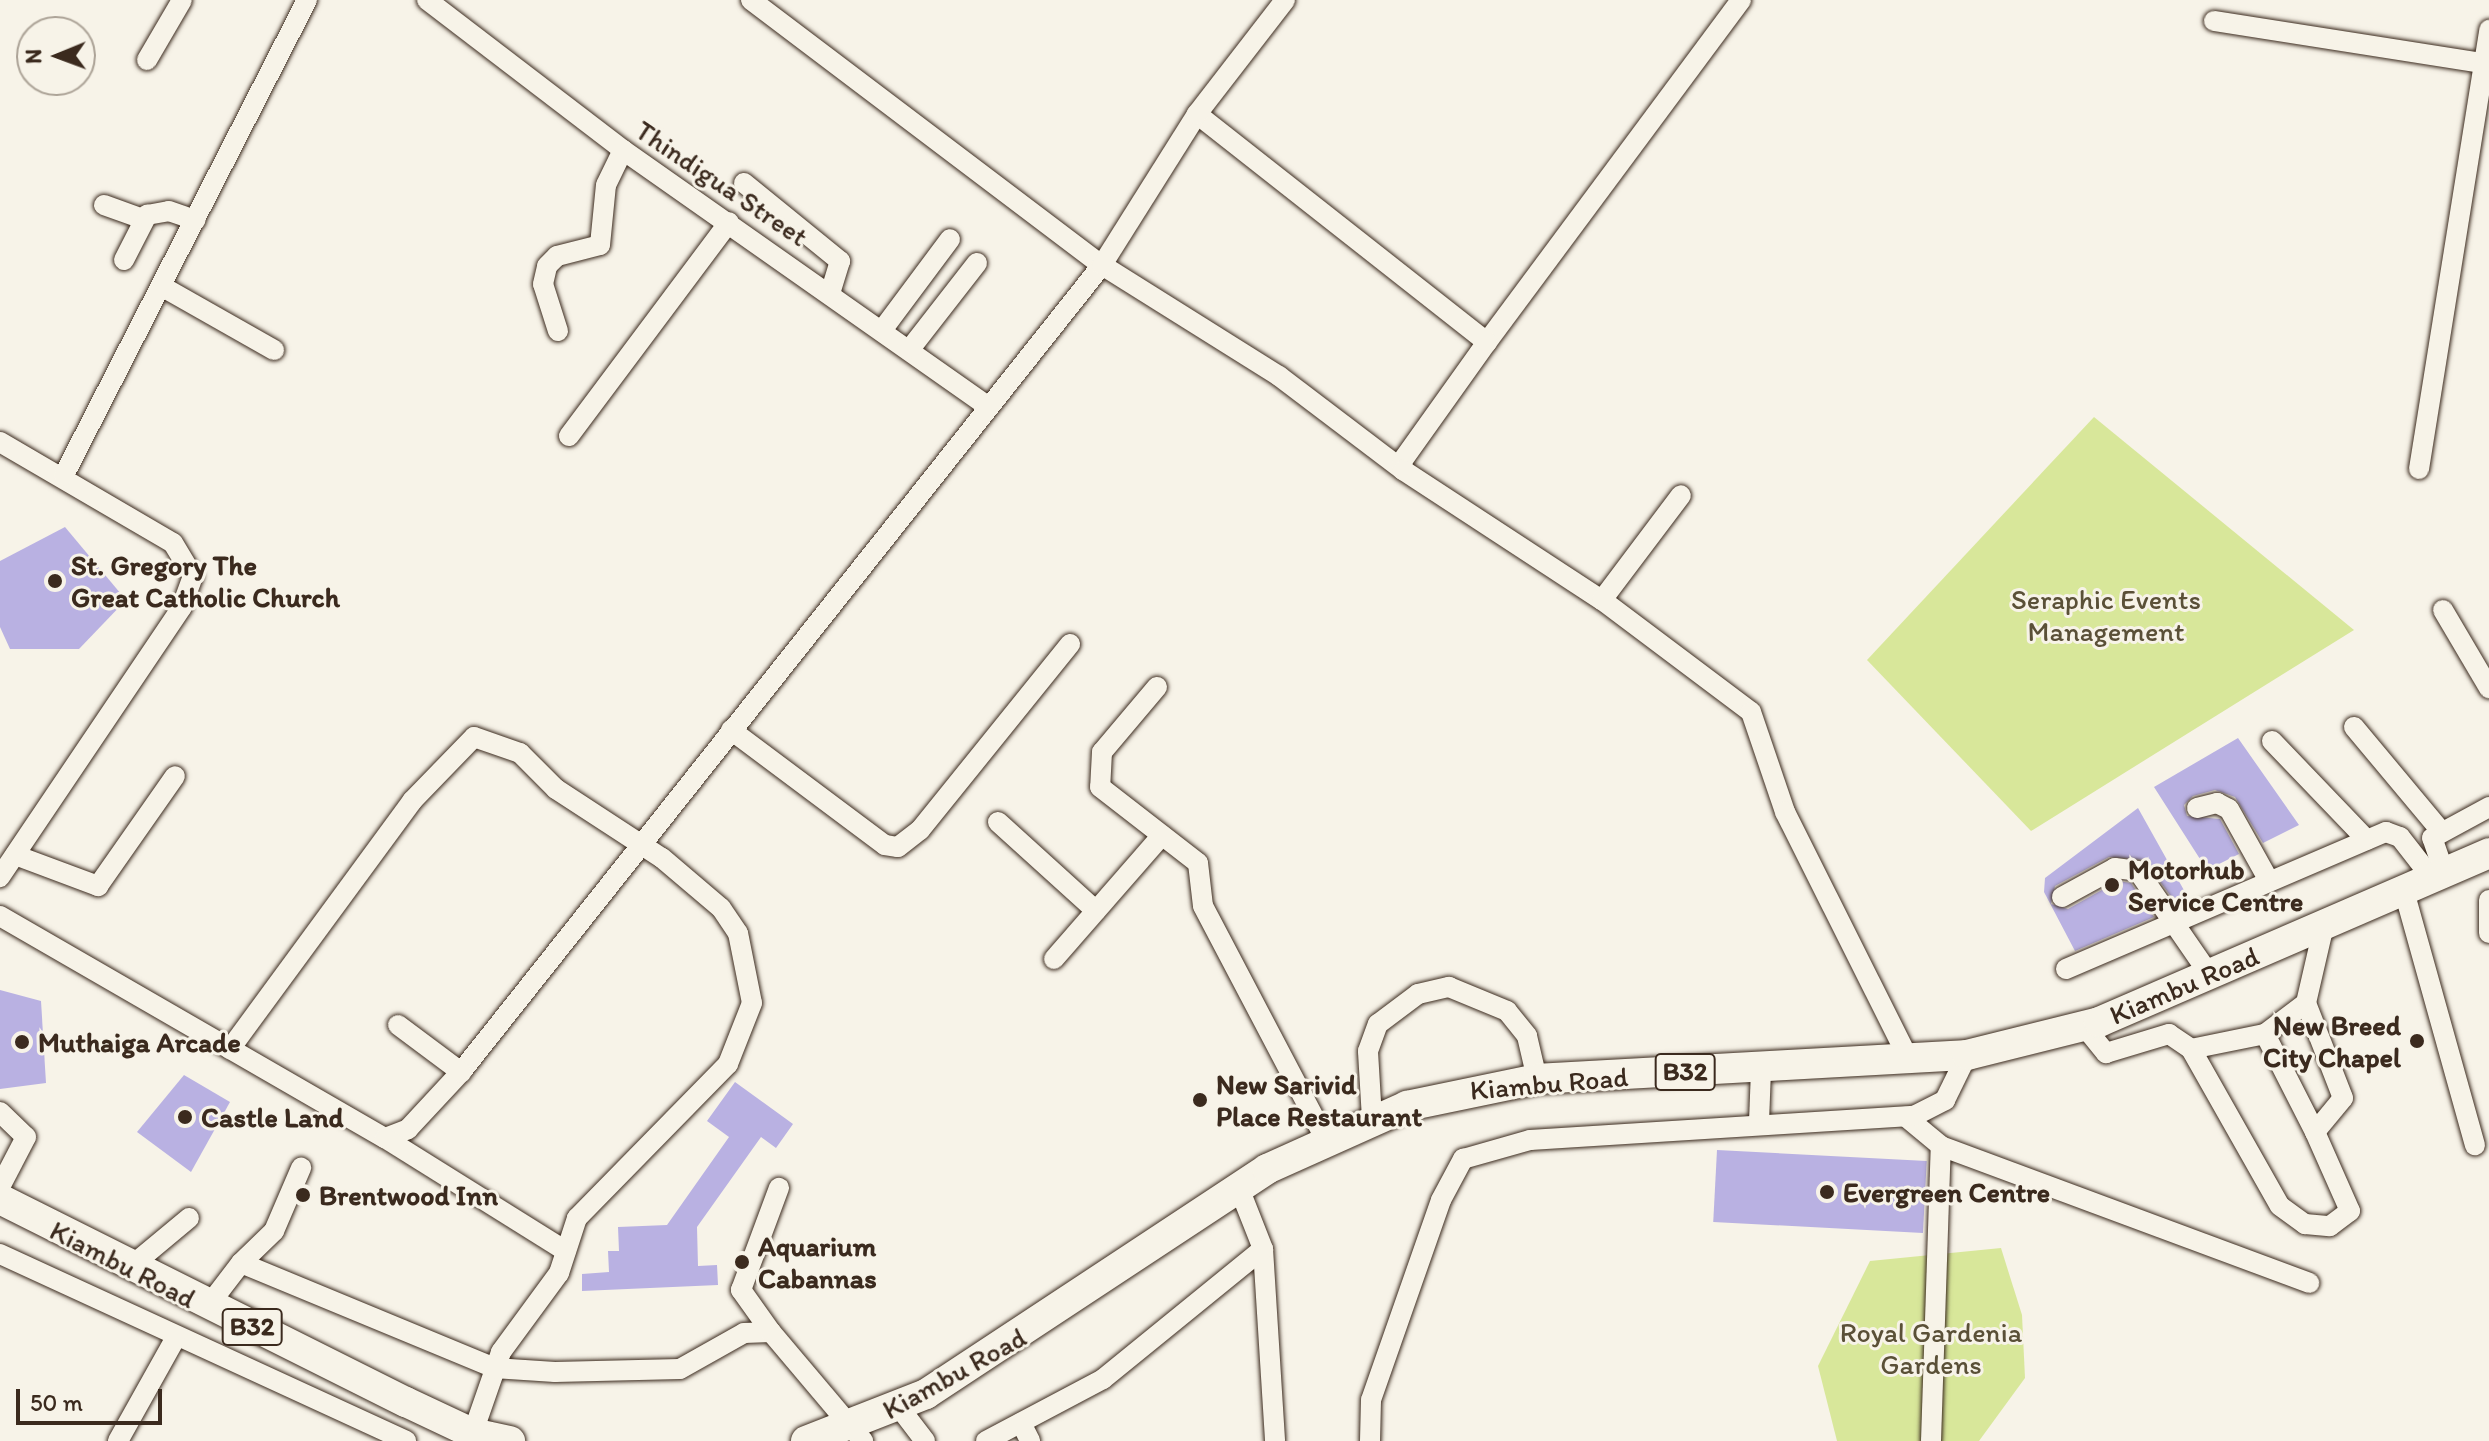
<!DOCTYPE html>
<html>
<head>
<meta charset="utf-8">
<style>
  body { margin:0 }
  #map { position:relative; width:2489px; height:1441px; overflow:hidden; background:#f7f3e8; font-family:Itim,sans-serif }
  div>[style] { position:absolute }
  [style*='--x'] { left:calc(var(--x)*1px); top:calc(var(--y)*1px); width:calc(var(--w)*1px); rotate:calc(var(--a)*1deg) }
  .green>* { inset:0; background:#d8e79a }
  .building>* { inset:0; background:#b9b1e2; transform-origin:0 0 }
  .roads { filter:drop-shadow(0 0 2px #3b2a1e) drop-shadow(0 0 2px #3b2a1e) }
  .minor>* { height:20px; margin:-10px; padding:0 10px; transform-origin:10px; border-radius:10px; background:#f7f3e8 }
  .highway>* { height:30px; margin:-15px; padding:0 15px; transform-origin:15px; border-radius:15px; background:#f7f3e8 }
  .dots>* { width:22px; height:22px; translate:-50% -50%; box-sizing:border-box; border:4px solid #f7f3e8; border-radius:50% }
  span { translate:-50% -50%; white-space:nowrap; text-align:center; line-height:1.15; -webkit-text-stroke:6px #f7f3e8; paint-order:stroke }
  .shield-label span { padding:2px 6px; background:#f7f3e8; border:2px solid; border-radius:6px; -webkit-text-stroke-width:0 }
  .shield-label { font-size:26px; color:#3b2a1e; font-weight:700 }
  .street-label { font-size:28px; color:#3b2a1e }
  .poi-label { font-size:28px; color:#3b2a1e; font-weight:700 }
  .left { translate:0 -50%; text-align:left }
  .right { translate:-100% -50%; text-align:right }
  .park-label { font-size:28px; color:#5a5037 }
  .north { position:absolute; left:16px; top:16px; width:80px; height:80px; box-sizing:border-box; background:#f7f3e8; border:2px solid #aca397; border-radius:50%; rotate:269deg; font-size:22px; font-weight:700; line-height:32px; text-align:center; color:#3b2a1e }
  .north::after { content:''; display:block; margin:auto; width:28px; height:36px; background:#3b2a1e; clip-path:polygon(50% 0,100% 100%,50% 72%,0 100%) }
  .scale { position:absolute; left:16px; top:1389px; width:146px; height:36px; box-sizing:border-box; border:4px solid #3b2a1e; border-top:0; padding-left:10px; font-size:24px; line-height:28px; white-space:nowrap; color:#3b2a1e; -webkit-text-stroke:6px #f7f3e8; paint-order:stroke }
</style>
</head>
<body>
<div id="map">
  <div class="green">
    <div style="clip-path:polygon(2094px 417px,2354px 630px,2031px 831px,1867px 660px)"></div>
    <div style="clip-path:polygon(2001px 1248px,2022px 1315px,2025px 1378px,1979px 1441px,1837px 1441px,1818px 1366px,1870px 1261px)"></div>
  </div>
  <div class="building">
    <div style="clip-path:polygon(65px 527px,126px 600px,79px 649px,10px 649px,0 627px,0 561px)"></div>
    <div style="clip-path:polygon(2238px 738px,2299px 825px,2263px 843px,2235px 797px,2215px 790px,2193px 796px,2184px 805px,2187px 816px,2220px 819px,2239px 854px,2207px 870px,2154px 787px)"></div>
    <div style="clip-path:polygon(2138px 808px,2190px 901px,2178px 906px,2144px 860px,2109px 857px,2055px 886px,2051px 904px,2068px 909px,2118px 881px,2131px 883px,2154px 917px,2075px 951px,2044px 892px,2045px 878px)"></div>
    <div style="clip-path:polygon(0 990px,41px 1001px,46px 1083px,0 1089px)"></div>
    <div style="clip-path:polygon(184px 1075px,230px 1102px,191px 1172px,137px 1132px)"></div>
    <div style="clip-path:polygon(735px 1082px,793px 1124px,776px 1148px,761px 1137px,697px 1227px,698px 1266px,717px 1265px,718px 1285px,582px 1291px,582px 1274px,609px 1272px,608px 1251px,619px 1251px,618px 1227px,667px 1225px,729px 1137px,707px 1121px)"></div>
    <div style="left:1717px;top:1150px;width:210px;height:72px;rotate:3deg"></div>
  </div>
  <div class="roads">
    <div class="minor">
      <div style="--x:427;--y:0;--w:247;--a:37.4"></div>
      <div style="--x:623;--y:150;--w:447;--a:35.1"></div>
      <div style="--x:751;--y:0;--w:440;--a:37.1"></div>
      <div style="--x:1102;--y:265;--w:209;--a:32.1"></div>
      <div style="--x:1279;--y:376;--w:156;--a:37.2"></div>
      <div style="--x:1741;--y:0;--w:426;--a:126.6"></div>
      <div style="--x:1487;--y:342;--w:146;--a:125.5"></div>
      <div style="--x:1402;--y:461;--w:9;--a:84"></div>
      <div style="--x:1403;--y:470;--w:238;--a:33.2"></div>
      <div style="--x:1602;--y:600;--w:186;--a:36.9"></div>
      <div style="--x:1751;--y:712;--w:106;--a:71.2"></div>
      <div style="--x:1785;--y:812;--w:280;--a:63.4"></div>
      <div style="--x:2214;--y:21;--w:278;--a:8.9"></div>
      <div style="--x:147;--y:60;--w:69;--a:-59.7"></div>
      <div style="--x:1197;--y:114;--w:369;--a:38.2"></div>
      <div style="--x:744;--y:183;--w:124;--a:39.1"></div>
      <div style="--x:840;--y:261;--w:31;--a:107"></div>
      <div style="--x:104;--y:205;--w:41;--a:19.7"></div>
      <div style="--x:124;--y:260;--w:51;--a:-62.9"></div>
      <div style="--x:147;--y:215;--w:22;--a:-10"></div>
      <div style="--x:169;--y:211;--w:28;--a:19"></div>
      <div style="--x:161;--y:286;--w:130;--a:29.5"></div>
      <div style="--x:883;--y:329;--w:112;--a:-53.3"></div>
      <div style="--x:558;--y:331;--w:49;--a:-107.7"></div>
      <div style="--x:543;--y:284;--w:18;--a:-77"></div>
      <div style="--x:547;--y:266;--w:14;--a:-45"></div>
      <div style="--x:557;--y:256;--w:44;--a:-14.3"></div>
      <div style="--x:600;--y:245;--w:60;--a:-84.3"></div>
      <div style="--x:606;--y:185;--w:39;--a:-64"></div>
      <div style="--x:910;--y:349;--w:109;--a:-52.1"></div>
      <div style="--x:569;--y:436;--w:267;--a:-53.2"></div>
      <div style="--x:0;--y:442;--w:200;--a:30.3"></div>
      <div style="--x:173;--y:543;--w:39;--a:59"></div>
      <div style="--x:193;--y:576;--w:33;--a:110"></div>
      <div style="--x:182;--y:607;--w:326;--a:124"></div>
      <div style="--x:2419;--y:469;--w:445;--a:-80.9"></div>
      <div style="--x:64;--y:475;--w:534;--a:-62.91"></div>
      <div style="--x:1602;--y:600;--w:131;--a:-53"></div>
      <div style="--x:2443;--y:610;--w:91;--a:59.5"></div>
      <div style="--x:1157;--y:687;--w:85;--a:130.2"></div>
      <div style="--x:1102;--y:752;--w:35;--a:93"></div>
      <div style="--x:1100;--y:787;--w:124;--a:37.8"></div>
      <div style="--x:1198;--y:863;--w:43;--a:83.4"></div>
      <div style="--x:1203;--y:906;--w:262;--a:62.3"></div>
      <div style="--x:2354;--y:727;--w:134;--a:50.1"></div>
      <div style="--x:731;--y:730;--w:192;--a:36.8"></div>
      <div style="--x:885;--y:845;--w:13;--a:9"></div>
      <div style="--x:898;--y:847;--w:28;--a:-38"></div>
      <div style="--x:920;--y:830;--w:239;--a:-51.1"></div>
      <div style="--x:2272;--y:741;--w:137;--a:46.2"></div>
      <div style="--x:2197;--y:808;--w:21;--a:-14"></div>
      <div style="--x:2217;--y:803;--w:13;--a:27"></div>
      <div style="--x:2229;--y:809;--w:82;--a:60.9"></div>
      <div style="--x:998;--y:822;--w:132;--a:42.2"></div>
      <div style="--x:15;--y:855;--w:89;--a:20.5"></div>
      <div style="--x:98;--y:886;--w:134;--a:-55"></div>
      <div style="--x:2444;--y:872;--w:36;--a:-109"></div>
      <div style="--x:2432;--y:838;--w:65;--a:-28.5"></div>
      <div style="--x:2404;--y:891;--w:264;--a:74.4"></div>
      <div style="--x:2062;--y:897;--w:60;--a:-28.7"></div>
      <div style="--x:2115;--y:868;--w:23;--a:7"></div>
      <div style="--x:2138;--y:871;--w:125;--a:55.4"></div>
      <div style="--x:2489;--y:900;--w:33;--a:90"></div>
      <div style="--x:0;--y:916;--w:444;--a:30"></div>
      <div style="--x:385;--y:1138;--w:25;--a:-21"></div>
      <div style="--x:408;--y:1129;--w:78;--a:-47.1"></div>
      <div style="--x:461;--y:1072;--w:1031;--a:-51.54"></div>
      <div style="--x:1102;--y:265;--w:178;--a:-57.8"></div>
      <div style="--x:1197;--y:114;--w:144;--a:-52.3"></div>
      <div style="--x:1054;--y:959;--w:164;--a:-48.9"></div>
      <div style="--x:2066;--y:969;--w:348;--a:-23.2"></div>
      <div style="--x:2386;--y:832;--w:15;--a:20"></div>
      <div style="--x:2400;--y:837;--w:52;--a:52"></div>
      <div style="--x:398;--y:1025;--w:79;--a:36.7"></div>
      <div style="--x:2084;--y:1026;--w:35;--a:51"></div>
      <div style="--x:2106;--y:1053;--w:66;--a:-16.8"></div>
      <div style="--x:2169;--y:1034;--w:27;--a:34"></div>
      <div style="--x:2191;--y:1049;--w:180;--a:60.5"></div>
      <div style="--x:2280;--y:1206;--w:31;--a:36"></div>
      <div style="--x:2305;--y:1224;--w:25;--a:5"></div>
      <div style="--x:2330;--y:1226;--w:25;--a:-37"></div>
      <div style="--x:2350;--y:1211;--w:86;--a:-113.9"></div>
      <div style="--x:2315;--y:1132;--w:44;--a:-50.5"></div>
      <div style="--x:2343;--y:1098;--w:102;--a:-111.3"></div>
      <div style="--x:2306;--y:1003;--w:80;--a:-77"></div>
      <div style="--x:2265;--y:1034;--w:51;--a:-37.1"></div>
      <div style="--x:230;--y:1049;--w:308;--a:-53.7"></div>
      <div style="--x:412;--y:801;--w:89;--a:-45.9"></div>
      <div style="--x:474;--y:737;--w:49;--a:19.2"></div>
      <div style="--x:520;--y:753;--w:51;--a:45"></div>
      <div style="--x:556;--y:789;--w:126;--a:33.1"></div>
      <div style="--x:662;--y:858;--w:77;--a:40.3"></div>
      <div style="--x:721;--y:908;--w:30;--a:56"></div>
      <div style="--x:738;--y:933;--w:71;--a:78.7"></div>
      <div style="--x:752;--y:1003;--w:66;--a:111.5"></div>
      <div style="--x:728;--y:1064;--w:216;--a:134.4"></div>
      <div style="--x:577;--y:1218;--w:58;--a:108.1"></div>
      <div style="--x:559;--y:1273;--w:98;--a:126.3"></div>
      <div style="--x:501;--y:1352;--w:94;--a:109.2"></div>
      <div style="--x:2191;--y:1049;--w:76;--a:-11.5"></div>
      <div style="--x:2265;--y:1034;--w:110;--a:63"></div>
      <div style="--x:0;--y:1112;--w:36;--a:44"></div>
      <div style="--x:26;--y:1137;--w:56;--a:117.5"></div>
      <div style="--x:1906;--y:1117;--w:45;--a:39.6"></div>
      <div style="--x:1941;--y:1146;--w:393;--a:20.4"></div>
      <div style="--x:1372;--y:1119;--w:68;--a:-93.4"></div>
      <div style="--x:1368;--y:1051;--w:29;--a:-70"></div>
      <div style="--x:1378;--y:1024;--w:50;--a:-36.9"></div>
      <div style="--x:1418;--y:994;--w:32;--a:-13"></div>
      <div style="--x:1449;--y:987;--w:63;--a:22.5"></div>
      <div style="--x:1507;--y:1011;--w:32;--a:51"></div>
      <div style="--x:1527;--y:1036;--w:44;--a:76.9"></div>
      <div style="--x:1759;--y:1122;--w:53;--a:-87.8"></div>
      <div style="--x:385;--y:1138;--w:213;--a:32"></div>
      <div style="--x:1239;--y:1188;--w:66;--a:68.5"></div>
      <div style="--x:1263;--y:1249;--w:192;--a:86.4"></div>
      <div style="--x:0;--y:1254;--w:447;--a:24.7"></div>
      <div style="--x:241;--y:1263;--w:46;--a:-44.1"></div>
      <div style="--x:274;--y:1231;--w:69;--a:-66.8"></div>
      <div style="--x:129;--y:1268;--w:78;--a:-39.8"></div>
      <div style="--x:208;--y:1306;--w:54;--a:-52.5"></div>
      <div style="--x:241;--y:1263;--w:274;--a:22.5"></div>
      <div style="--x:494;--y:1368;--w:61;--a:3.8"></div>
      <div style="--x:555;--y:1372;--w:125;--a:-1.4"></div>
      <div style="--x:680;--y:1369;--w:73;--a:-29.4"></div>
      <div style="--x:744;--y:1333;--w:27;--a:-2"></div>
      <div style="--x:771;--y:1332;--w:143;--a:49.8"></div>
      <div style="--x:771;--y:1332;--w:52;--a:-125.5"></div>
      <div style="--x:741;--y:1290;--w:109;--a:-69.6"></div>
      <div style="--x:899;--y:1407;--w:43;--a:52.6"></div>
      <div style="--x:1021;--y:1423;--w:20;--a:63"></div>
      <div style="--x:118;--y:1441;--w:117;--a:-60.8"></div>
      <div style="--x:986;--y:1441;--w:132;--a:-27.9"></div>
      <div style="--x:1103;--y:1379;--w:206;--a:-39.1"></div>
      <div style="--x:1370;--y:1441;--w:41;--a:-88.6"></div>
      <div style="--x:1371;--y:1400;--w:212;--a:-70.7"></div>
      <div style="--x:1441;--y:1200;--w:47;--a:-61.8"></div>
      <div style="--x:1463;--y:1159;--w:70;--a:-15.8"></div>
      <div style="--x:1530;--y:1140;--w:385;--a:-3.6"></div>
      <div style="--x:1914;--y:1116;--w:35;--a:-27"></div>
      <div style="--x:1945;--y:1100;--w:50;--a:-63.9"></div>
      <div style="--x:1931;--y:1441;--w:295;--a:-88.1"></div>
    </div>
    <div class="highway">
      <div style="--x:0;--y:1199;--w:454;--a:26.6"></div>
      <div style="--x:406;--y:1402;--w:73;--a:25.2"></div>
      <div style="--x:472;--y:1433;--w:39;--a:12"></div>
      <div style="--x:806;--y:1441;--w:129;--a:-21.4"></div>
      <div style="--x:926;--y:1394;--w:409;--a:-33.4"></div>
      <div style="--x:1267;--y:1169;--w:154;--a:-24.2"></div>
      <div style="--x:1407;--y:1106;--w:133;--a:-11.7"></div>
      <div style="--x:1537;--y:1079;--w:431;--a:-3.2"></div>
      <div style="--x:1967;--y:1055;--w:136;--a:-14"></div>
      <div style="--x:2099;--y:1022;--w:425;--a:-23.4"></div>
    </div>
  </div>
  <div class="dots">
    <div style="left:55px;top:581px;background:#3b2a1e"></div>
    <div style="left:2112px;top:885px;background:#3b2a1e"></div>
    <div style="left:2417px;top:1041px;background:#3b2a1e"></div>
    <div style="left:22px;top:1042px;background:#3b2a1e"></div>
    <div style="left:1200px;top:1100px;background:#3b2a1e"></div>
    <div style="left:185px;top:1117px;background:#3b2a1e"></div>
    <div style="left:1827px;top:1192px;background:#3b2a1e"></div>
    <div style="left:303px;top:1195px;background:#3b2a1e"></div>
    <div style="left:742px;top:1262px;background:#3b2a1e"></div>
  </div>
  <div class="shield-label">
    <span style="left:1685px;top:1072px">B32</span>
    <span style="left:252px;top:1327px">B32</span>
  </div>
  <div class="street-label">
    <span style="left:722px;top:183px;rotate:34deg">Thindigua Street</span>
    <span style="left:2184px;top:985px;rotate:-23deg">Kiambu Road</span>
    <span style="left:1549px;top:1083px;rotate:-5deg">Kiambu Road</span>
    <span style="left:123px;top:1264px;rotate:27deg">Kiambu Road</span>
    <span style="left:954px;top:1373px;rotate:-29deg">Kiambu Road</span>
  </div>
  <div class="poi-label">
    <span class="left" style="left:71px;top:581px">St. Gregory The<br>Great Catholic Church</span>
    <span class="left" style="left:2128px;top:885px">Motorhub<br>Service Centre</span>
    <span class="right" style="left:2401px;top:1041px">New Breed<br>City Chapel</span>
    <span class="left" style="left:38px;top:1042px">Muthaiga Arcade</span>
    <span class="left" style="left:1216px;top:1100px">New Sarivid<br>Place Restaurant</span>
    <span class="left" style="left:201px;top:1117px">Castle Land</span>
    <span class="left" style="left:1843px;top:1192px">Evergreen Centre</span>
    <span class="left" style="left:319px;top:1195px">Brentwood Inn</span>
    <span class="left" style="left:758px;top:1262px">Aquarium<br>Cabannas</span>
  </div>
  <div class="park-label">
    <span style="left:2106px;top:615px">Seraphic Events<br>Management</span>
    <span style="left:1931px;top:1348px">Royal Gardenia<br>Gardens</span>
  </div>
  <div class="north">N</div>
  <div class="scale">50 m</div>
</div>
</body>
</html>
